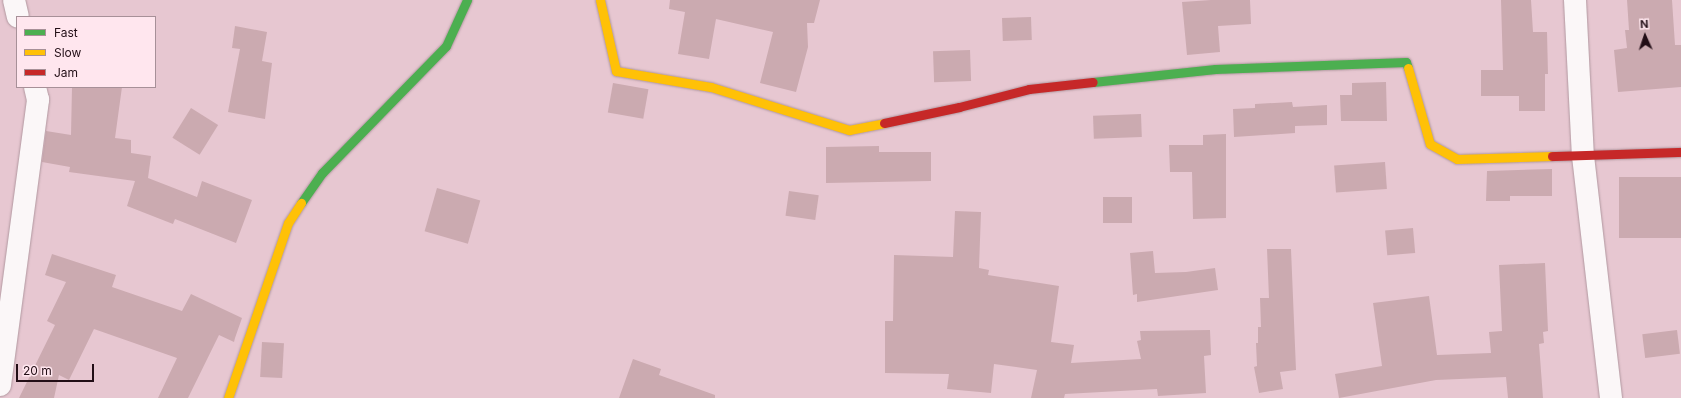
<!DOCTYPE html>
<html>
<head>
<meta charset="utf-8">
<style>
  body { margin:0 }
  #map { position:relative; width:1681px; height:398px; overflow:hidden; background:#e7c7d1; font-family:Inter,sans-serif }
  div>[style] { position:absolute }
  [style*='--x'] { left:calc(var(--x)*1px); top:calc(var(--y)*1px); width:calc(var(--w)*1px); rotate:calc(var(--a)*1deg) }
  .building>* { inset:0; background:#cbaab0; transform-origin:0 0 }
  .roads { filter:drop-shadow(0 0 1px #b198a0) drop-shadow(0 0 1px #b198a0) }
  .street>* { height:22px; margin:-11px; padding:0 11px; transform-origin:11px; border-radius:11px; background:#fbf7f8 }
  .fast>* { height:9px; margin:-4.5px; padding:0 4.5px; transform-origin:4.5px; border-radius:4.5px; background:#4caf50 }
  .slow>* { height:9px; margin:-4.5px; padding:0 4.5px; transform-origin:4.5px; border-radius:4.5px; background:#ffc107 }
  .jam>* { height:9px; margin:-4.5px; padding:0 4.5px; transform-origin:4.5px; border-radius:4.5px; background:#c62828 }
  span { translate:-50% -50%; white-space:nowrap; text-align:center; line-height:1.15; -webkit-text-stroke:4px #ffe6ee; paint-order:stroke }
  .legend { position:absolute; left:16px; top:16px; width:140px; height:72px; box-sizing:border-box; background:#ffe6ee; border:1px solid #a79098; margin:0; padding:5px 7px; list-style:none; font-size:12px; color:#220e16 }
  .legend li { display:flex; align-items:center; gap:8px; height:20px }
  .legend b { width:20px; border:1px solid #a79098 }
  .north { position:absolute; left:1625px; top:16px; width:40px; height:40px; -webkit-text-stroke:3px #ffe6ee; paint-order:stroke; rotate:357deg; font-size:11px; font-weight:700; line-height:16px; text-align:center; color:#220e16 }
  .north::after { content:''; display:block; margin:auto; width:14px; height:18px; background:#220e16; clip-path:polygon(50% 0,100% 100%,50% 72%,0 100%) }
  .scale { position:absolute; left:16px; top:364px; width:78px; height:18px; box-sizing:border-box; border:2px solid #220e16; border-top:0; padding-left:5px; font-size:12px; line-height:14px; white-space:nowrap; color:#220e16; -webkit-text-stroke:3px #ffe6ee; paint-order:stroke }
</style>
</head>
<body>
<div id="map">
  <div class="building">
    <div style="clip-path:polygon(670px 0,820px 0,814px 23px,807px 23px,808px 47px,796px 92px,760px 83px,773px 32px,716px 19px,709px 59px,678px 54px,685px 12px,669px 9px)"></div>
    <div style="clip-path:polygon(1211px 0,1250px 0,1251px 24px,1218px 26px,1220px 52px,1187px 55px,1182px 2px)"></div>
    <div style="clip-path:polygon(1501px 0,1531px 0,1533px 32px,1547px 32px,1548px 74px,1545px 74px,1545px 111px,1519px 111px,1519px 96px,1481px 96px,1481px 70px,1503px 70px)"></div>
    <div style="clip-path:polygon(1627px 0,1672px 0,1675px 45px,1681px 45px,1681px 87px,1618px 92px,1614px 50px,1627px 48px,1625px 30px,1629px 30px)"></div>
    <div style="left:1031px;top:17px;width:23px;height:29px;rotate:88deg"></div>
    <div style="clip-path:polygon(235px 26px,267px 32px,262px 61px,272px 63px,265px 119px,228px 112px,240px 49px,232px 48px)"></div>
    <div style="left:970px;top:50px;width:31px;height:37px;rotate:88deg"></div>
    <div style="clip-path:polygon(1386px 82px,1387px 121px,1341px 121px,1340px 95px,1352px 95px,1352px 83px)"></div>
    <div style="left:613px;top:83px;width:36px;height:30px;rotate:10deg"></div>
    <div style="clip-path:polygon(72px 87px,122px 87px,115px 138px,131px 140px,131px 153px,151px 156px,148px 178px,197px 197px,202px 181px,252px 200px,236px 243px,175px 219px,173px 224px,127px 206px,135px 181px,69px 172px,70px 167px,42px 162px,46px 131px,71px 135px)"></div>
    <div style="clip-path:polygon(1292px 102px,1293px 107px,1327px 105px,1327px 125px,1295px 126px,1295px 133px,1234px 137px,1233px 109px,1255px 108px,1255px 104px)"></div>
    <div style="left:191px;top:108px;width:32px;height:35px;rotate:32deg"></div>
    <div style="left:1141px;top:114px;width:23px;height:48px;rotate:88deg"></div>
    <div style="clip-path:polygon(1226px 134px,1226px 218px,1193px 219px,1192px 172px,1170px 172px,1169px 145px,1203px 145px,1203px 135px)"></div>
    <div style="clip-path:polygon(879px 146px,879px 152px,931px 152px,931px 181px,826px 183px,826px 147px)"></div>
    <div style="left:1385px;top:162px;width:27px;height:51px;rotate:86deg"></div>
    <div style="clip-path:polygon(1552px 169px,1552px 196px,1510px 196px,1510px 201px,1486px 201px,1487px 171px)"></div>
    <div style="left:1681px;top:177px;width:61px;height:62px;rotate:90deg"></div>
    <div style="left:437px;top:188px;width:45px;height:45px;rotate:16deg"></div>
    <div style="left:789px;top:191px;width:30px;height:25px;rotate:8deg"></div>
    <div style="left:1103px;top:197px;width:29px;height:26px"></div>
    <div style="clip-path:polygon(955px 211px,981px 212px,979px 268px,989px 270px,988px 275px,1059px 286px,1051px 342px,1074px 345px,1071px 363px,1141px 359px,1137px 341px,1141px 340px,1140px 331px,1210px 330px,1211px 355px,1204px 356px,1206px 393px,1158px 396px,1157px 389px,1065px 394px,1064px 398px,1031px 398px,1037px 370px,994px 364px,991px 393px,947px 389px,949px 374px,885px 373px,885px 321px,893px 321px,894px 255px,953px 257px)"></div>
    <div style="left:1413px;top:228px;width:25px;height:28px;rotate:85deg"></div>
    <div style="clip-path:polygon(1267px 249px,1291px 249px,1296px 370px,1280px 372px,1283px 389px,1259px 393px,1254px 367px,1257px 366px,1256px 343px,1258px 343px,1258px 327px,1261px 327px,1260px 298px,1269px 298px)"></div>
    <div style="clip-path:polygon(1153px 251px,1155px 273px,1186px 272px,1215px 268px,1218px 290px,1137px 302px,1137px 294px,1133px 295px,1130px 253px)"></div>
    <div style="clip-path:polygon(52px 254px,116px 275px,112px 287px,182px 311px,191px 294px,242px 318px,235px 338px,234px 342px,219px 335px,188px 398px,158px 398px,177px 358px,94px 329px,69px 380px,59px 375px,54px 398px,19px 398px,55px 325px,47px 321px,66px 282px,45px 275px)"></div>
    <div style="clip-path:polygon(1545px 263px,1548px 331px,1543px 332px,1544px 343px,1539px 344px,1543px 398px,1508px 398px,1506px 377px,1436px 380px,1339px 398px,1335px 374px,1382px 366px,1373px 303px,1429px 296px,1437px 355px,1491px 353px,1489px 332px,1502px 331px,1499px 265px)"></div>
    <div style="left:1677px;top:330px;width:24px;height:35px;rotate:83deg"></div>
    <div style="left:262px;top:342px;width:22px;height:35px;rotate:3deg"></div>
    <div style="clip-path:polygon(633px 359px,661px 369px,659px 375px,715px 395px,715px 398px,619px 398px)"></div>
  </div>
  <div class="roads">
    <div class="street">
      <div style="--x:14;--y:0;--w:17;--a:77"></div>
      <div style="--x:1575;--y:0;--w:156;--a:87.1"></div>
      <div style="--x:1583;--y:156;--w:244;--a:83.4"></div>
      <div style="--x:0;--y:385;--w:288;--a:-82.4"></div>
      <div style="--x:38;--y:100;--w:13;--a:-103"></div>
    </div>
    <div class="fast">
      <div style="--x:1093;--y:82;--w:123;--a:-6.1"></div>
      <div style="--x:1215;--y:69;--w:191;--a:-2.1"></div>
      <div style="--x:1406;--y:62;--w:6;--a:72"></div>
      <div style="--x:301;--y:203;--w:37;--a:-55"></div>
      <div style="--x:322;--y:173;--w:177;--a:-45.7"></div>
      <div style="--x:446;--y:46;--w:51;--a:-65.5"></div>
    </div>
    <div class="slow">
      <div style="--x:600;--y:0;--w:73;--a:77.3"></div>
      <div style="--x:616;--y:71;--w:96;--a:9.6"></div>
      <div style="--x:711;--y:87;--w:145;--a:17.3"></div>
      <div style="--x:849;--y:130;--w:36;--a:-11"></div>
      <div style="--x:1408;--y:68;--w:79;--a:73.9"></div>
      <div style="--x:1430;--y:144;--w:31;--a:29"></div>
      <div style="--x:1457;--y:159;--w:95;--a:-1.8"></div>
      <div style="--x:228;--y:398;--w:185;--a:-71.1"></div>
      <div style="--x:288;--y:223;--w:24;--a:-57"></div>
    </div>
    <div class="jam">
      <div style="--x:884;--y:123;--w:77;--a:-12"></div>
      <div style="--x:959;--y:107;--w:72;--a:-14.4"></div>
      <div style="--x:1029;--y:89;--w:64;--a:-6.2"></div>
      <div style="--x:1552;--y:156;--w:129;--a:-1.8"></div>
    </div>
  </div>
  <ul class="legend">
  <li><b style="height:5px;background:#4caf50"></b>Fast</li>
  <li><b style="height:5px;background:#ffc107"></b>Slow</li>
  <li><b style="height:5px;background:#c62828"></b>Jam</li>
  </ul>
  <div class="north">N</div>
  <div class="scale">20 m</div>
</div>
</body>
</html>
